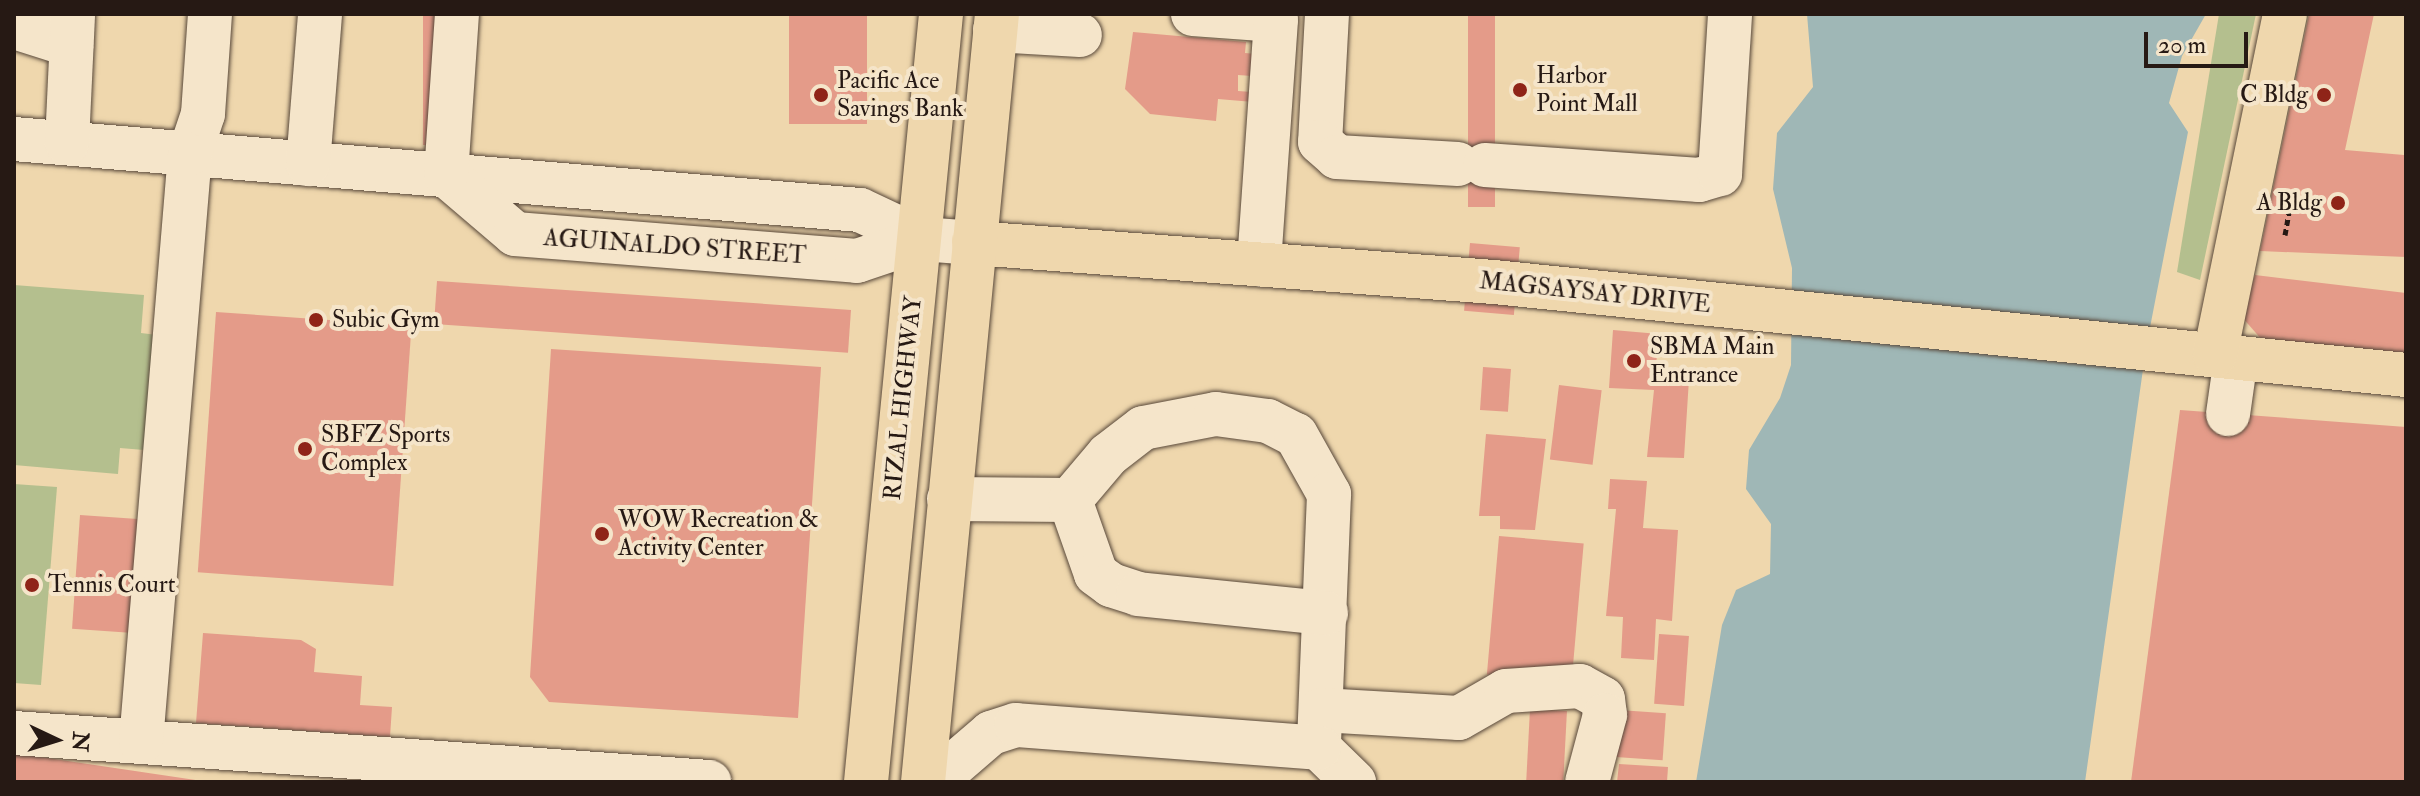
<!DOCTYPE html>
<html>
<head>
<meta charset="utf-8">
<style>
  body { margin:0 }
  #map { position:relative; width:2420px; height:796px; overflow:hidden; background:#efd7ad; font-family:"IM FELL Double Pica",serif }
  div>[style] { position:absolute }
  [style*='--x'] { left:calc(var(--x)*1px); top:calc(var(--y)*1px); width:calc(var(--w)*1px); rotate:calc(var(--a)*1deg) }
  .green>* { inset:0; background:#b4bf8e }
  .water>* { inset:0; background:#9fb7b6 }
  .building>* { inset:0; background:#e49b89; transform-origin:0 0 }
  .path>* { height:5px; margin-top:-2.5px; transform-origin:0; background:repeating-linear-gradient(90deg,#261914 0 6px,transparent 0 10px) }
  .roads { filter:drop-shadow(0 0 2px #58483a) drop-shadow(0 0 2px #58483a) }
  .minor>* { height:44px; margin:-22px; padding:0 22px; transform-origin:22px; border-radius:22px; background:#f5e5ca }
  .major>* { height:44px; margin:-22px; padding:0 22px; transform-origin:22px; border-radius:22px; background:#efd7ad }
  .dots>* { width:22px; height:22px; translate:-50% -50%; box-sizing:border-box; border:4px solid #f5e5ca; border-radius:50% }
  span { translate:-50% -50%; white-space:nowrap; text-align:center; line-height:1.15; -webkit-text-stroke:8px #f5e5ca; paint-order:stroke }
  .poi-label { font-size:24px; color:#261914 }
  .left { translate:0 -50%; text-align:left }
  .right { translate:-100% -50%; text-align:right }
  .street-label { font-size:24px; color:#261914 }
  .frame { position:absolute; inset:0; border:16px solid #261914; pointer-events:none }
  .north { position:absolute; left:16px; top:700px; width:80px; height:80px; -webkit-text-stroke:6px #f5e5ca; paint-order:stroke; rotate:94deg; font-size:22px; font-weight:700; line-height:32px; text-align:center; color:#261914 }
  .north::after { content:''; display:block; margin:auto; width:28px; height:36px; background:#261914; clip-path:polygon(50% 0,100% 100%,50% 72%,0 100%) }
  .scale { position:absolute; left:2144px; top:32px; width:104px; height:36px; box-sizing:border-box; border:4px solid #261914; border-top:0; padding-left:10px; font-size:24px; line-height:28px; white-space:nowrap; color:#261914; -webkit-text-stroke:6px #f5e5ca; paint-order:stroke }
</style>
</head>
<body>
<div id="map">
  <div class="green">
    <div style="clip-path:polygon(2219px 14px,2256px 14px,2200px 280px,2177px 272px)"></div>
    <div style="clip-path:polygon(14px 285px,144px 295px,141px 333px,165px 336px,156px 451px,120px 448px,118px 474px,14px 465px)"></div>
    <div style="clip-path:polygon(14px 484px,57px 487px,41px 685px,14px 683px)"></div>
  </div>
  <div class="water">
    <div style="clip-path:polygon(1807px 14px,2206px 14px,2182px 56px,2169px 103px,2188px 132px,2146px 348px,2085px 782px,1696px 782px,1722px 625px,1736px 590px,1770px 574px,1771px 524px,1746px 489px,1749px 450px,1780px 398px,1791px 365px,1792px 268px,1773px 189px,1777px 133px,1813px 87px)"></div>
  </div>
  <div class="building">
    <div style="left:423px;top:14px;width:12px;height:131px"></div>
    <div style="left:789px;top:14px;width:78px;height:110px"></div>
    <div style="left:1468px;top:14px;width:27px;height:193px"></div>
    <div style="clip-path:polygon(2309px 14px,2374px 14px,2345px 150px,2404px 155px,2406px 150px,2406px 257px,2260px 251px)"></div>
    <div style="clip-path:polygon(1133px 32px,1246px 42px,1245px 53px,1267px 55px,1266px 77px,1238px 75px,1238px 91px,1266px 93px,1265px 103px,1218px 99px,1216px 121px,1150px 114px,1125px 89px)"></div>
    <div style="left:1470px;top:243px;width:50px;height:68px;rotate:5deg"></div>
    <div style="clip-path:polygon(2255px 275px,2406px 293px,2406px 383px,2270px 349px,2241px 316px)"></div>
    <div style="left:437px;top:281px;width:415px;height:43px;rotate:4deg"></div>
    <div style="left:216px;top:312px;width:196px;height:261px;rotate:4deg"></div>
    <div style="clip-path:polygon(1613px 330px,1659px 334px,1655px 376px,1689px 379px,1684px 458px,1647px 457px,1654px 390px,1609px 388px)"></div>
    <div style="clip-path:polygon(551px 349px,821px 367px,798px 718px,549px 702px,530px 677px)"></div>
    <div style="left:1483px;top:367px;width:28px;height:43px;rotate:4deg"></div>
    <div style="left:1559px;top:385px;width:43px;height:75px;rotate:7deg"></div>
    <div style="clip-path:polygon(2180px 410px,2406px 427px,2406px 782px,2131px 782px)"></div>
    <div style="clip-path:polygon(1486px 434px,1546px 439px,1535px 530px,1500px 529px,1500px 516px,1479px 516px)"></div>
    <div style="clip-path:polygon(1610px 479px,1647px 481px,1643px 528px,1678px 530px,1672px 621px,1656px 619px,1654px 660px,1621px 658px,1623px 617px,1606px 616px,1616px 509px,1608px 509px)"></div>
    <div style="left:80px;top:515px;width:65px;height:114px;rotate:4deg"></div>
    <div style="left:1499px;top:536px;width:85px;height:139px;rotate:5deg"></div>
    <div style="clip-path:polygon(203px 633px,301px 640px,316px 649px,314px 672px,362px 676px,360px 705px,392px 707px,390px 737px,196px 723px)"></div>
    <div style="left:1659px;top:634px;width:30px;height:70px;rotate:4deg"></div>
    <div style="left:1530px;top:709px;width:37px;height:73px;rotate:3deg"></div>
    <div style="left:1619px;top:710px;width:47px;height:47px;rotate:4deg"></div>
    <div style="clip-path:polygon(14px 749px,34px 756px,209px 782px,14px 782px)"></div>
    <div style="clip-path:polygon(1619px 764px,1668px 767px,1667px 782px,1617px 782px)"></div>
  </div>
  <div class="path">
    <div style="--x:2285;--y:235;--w:23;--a:-80"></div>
  </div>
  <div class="roads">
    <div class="minor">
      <div style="--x:1193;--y:14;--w:83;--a:4.1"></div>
      <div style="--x:1276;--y:20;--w:245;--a:94"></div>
      <div style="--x:1327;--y:14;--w:128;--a:93.1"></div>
      <div style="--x:1320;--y:142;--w:23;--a:41"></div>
      <div style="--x:1337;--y:157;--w:121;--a:3.3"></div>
      <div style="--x:14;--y:27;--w:60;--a:17.5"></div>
      <div style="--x:995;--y:30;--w:85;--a:3.4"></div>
      <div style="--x:14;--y:139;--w:849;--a:4.8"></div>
      <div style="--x:860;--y:210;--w:68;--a:25.1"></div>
      <div style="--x:922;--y:239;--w:52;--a:4.4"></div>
      <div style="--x:67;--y:143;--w:129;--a:-87.3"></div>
      <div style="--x:308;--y:164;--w:150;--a:-85.4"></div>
      <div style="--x:1485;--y:165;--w:215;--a:4"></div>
      <div style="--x:1699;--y:180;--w:22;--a:-16"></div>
      <div style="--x:1720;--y:174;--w:160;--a:-86.4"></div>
      <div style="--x:446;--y:175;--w:91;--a:40.5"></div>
      <div style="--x:515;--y:234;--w:343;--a:4.5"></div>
      <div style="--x:857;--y:261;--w:69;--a:-18.7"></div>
      <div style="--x:446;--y:175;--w:161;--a:-86.1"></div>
      <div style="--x:2228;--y:414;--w:57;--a:-81.9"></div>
      <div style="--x:949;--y:499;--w:121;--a:0.5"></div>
      <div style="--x:1070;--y:500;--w:59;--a:-49.8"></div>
      <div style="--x:1108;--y:455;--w:44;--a:-37.6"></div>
      <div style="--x:1143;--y:428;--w:74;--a:-10.9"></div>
      <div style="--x:1216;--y:414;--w:52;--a:7.7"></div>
      <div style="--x:1268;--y:421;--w:31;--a:27"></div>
      <div style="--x:1296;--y:435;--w:68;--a:60.8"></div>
      <div style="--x:1329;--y:494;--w:254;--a:92.3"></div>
      <div style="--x:1319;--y:748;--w:49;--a:44.2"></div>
      <div style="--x:1070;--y:500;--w:78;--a:70.6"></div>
      <div style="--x:1096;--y:574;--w:19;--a:36"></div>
      <div style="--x:1111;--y:585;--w:28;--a:18"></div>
      <div style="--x:1138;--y:594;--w:189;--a:5.8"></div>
      <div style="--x:1321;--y:710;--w:138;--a:3.3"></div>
      <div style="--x:1459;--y:718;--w:54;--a:-29.9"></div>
      <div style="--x:1506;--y:691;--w:74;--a:-3.9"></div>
      <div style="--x:1580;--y:686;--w:26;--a:29"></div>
      <div style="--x:1603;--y:699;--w:16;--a:83"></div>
      <div style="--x:1605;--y:715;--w:69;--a:105"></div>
      <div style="--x:14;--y:733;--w:697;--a:4.03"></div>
      <div style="--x:141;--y:742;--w:591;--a:-85.24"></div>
      <div style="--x:190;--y:153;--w:41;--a:-71.6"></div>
      <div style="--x:203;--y:114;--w:100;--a:-86"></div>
      <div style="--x:934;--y:782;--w:75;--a:-40.7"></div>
      <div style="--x:991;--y:733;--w:26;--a:-18"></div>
      <div style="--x:1016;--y:725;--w:304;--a:4.3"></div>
    </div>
    <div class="major">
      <div style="--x:974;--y:243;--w:521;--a:4.29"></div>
      <div style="--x:1494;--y:282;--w:917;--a:5.82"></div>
      <div style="--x:2215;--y:355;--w:348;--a:-78.4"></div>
      <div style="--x:866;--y:782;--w:772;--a:-84.42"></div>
      <div style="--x:923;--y:782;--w:772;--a:-84.5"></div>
    </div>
  </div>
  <div class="dots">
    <div style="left:1520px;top:90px;background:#8f2418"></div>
    <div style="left:821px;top:95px;background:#8f2418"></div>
    <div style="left:2324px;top:95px;background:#8f2418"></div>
    <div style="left:2338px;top:203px;background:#8f2418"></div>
    <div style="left:316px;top:320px;background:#8f2418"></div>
    <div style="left:1634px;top:361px;background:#8f2418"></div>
    <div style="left:305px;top:449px;background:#8f2418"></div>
    <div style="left:602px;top:534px;background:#8f2418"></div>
    <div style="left:32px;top:585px;background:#8f2418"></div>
  </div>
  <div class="poi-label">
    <span class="left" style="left:1536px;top:90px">Harbor<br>Point Mall</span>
    <span class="left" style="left:837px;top:95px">Pacific Ace<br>Savings Bank</span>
    <span class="right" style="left:2308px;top:95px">C Bldg</span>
    <span class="right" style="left:2322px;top:203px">A Bldg</span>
    <span class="left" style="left:332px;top:320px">Subic Gym</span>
    <span class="left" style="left:1650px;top:361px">SBMA Main<br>Entrance</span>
    <span class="left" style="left:321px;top:449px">SBFZ Sports<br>Complex</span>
    <span class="left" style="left:618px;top:534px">WOW Recreation &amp;<br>Activity Center</span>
    <span class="left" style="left:48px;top:585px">Tennis Court</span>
  </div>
  <div class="street-label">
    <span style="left:675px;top:247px;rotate:4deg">AGUINALDO STREET</span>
    <span style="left:1595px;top:293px;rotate:6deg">MAGSAYSAY DRIVE</span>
    <span style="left:903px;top:398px;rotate:-84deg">RIZAL HIGHWAY</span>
  </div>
  <div class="frame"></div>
  <div class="north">N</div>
  <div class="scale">20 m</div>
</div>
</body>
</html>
